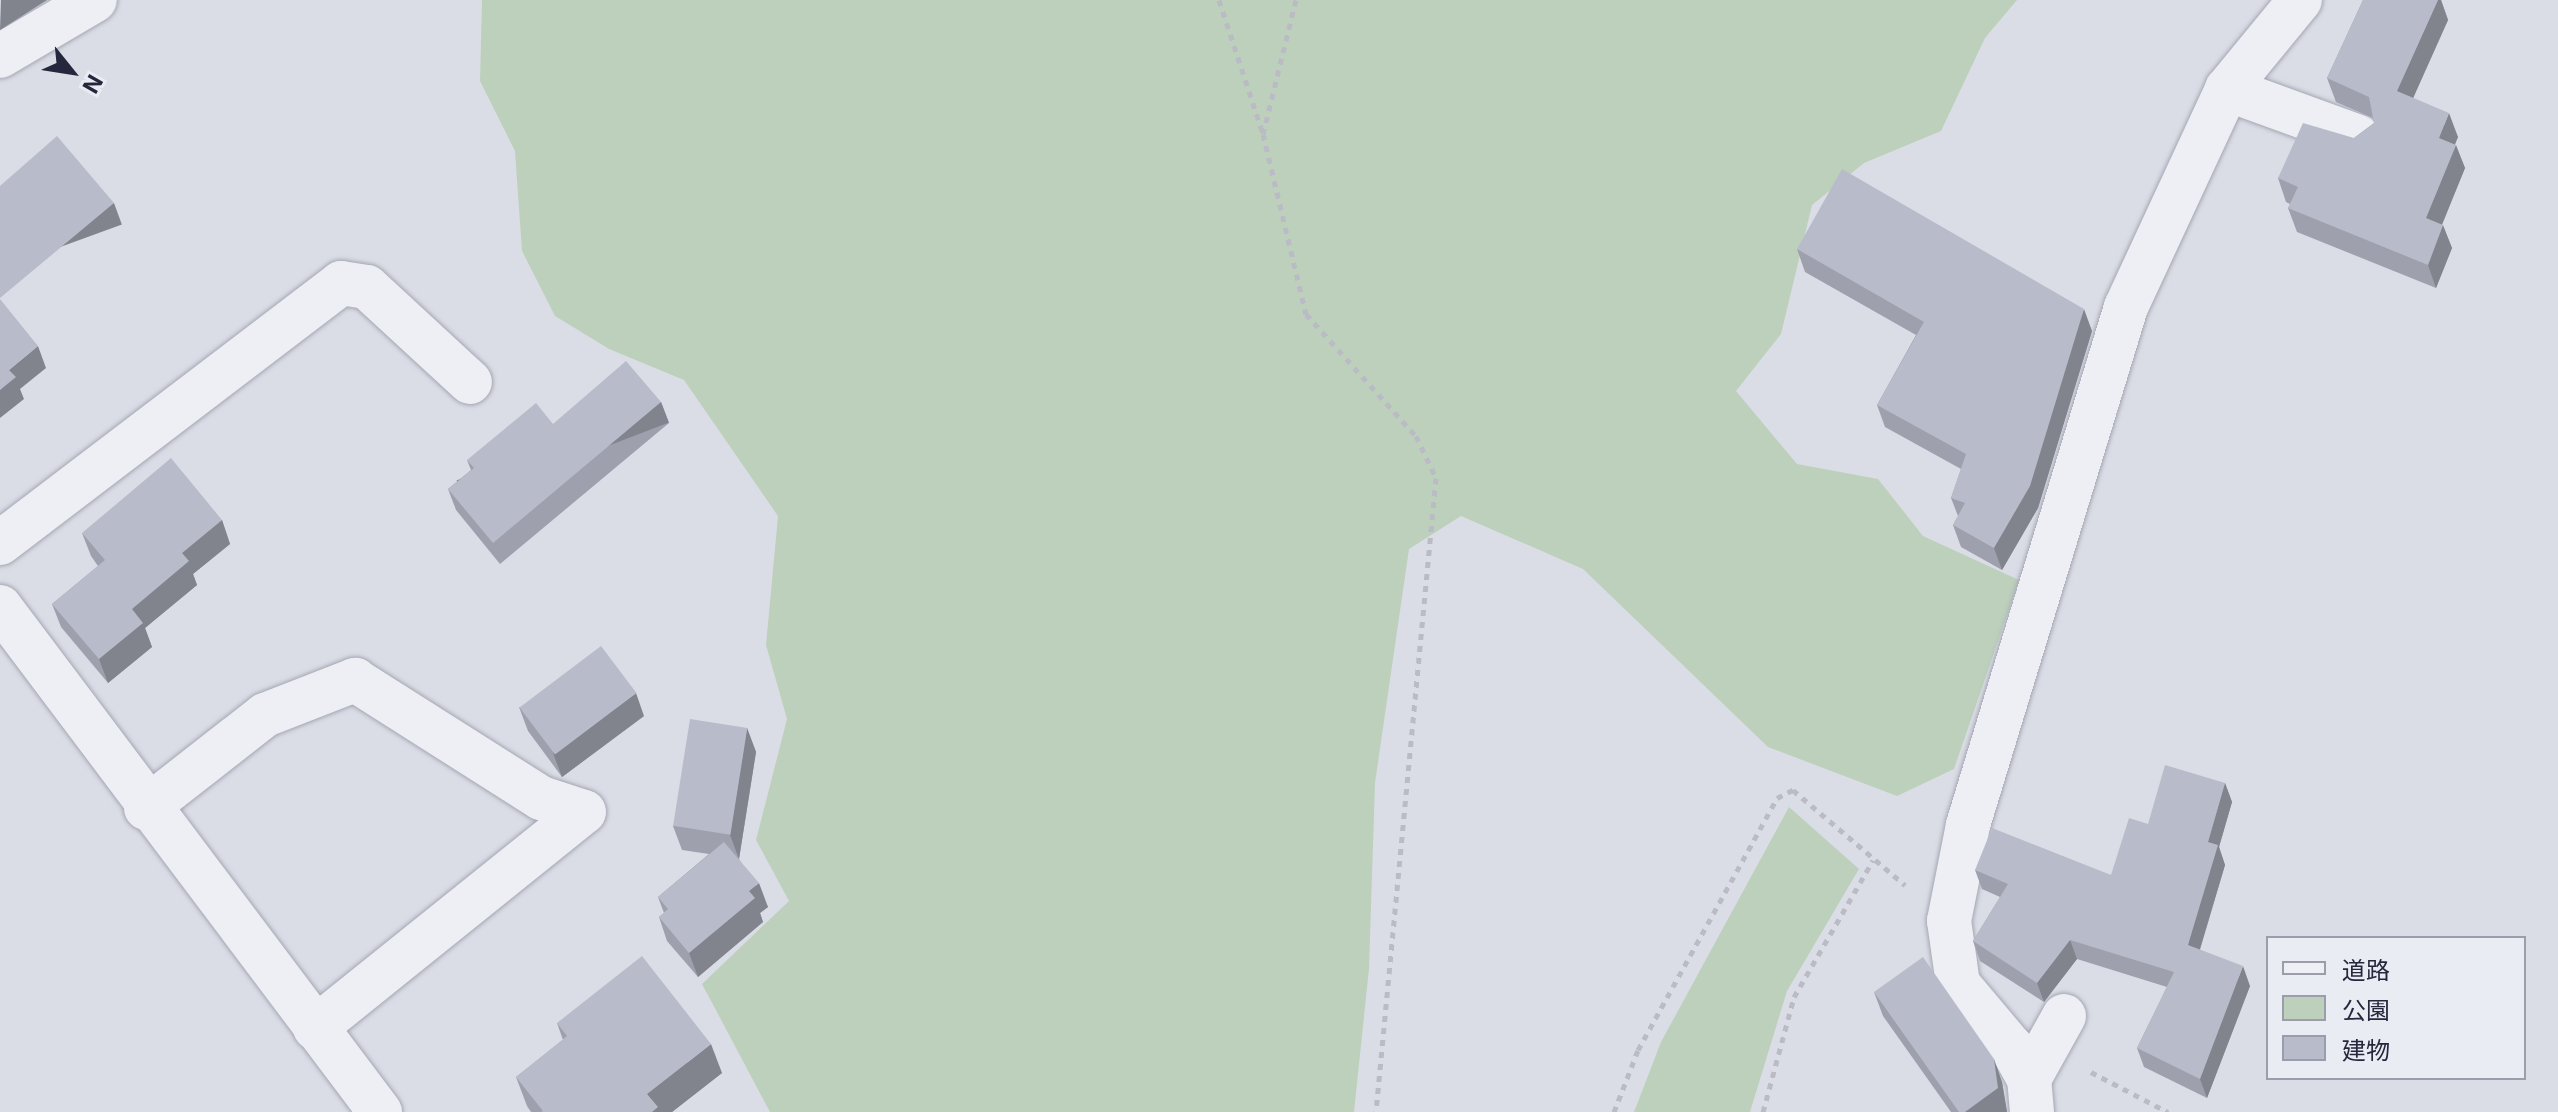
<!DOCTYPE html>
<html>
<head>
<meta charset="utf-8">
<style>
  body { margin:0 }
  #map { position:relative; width:2558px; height:1112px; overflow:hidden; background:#dbdde6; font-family:Inter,"Noto Sans JP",sans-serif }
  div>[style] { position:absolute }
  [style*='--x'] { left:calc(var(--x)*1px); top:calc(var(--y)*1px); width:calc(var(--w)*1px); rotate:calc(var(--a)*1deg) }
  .green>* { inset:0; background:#bcd0bc }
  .path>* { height:5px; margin-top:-2.5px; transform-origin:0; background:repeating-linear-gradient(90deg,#babbc5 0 6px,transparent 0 12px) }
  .roads { filter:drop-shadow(0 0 2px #a4a7b3) drop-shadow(0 0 2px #a4a7b3) }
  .minor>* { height:44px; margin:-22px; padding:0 22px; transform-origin:22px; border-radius:22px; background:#eeeff5 }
  .wall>* { inset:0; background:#9ea1ad }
  .shaded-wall>* { inset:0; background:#81838d; transform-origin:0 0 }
  .building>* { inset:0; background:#b8bbc9; transform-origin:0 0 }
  span { translate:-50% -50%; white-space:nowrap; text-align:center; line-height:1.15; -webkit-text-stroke:7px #eaecf4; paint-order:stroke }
  .legend { position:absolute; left:2266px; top:936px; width:260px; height:144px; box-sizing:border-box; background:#eaecf4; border:2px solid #9b9eaa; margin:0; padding:10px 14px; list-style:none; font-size:24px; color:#25283c }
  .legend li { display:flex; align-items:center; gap:16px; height:40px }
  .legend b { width:40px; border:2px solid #9b9eaa }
  .north { position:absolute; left:32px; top:32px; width:80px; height:80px; -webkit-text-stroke:6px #eaecf4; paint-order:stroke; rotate:120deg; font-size:22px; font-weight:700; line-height:32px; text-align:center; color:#25283c }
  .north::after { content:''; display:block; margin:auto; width:28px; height:36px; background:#25283c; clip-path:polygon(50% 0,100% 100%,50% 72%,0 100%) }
</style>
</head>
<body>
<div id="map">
  <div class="green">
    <div style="clip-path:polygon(482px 0,2017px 0,1985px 38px,1941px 131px,1864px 163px,1812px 205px,1781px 334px,1736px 391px,1797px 464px,1878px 479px,1923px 536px,2019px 580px,1954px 769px,1897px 796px,1768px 747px,1583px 569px,1461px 516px,1409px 549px,1375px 783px,1369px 969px,1354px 1112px,770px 1112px,702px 984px,789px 901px,756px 840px,787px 719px,766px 645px,778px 516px,684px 380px,609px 349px,555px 316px,522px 251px,515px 151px,480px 81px)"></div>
    <div style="clip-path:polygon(1789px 807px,1859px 869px,1787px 991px,1750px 1112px,1634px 1112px,1661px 1042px)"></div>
  </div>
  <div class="path">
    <div style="--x:1219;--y:0;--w:141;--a:71.8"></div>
    <div style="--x:1263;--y:134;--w:138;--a:-76.2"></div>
    <div style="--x:1263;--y:134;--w:185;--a:76.6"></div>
    <div style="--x:1306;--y:314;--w:164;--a:48"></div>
    <div style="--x:1416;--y:436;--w:47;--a:64.5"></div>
    <div style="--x:1436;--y:478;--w:637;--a:95.41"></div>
    <div style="--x:2091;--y:1072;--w:87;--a:27.5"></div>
    <div style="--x:1614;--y:1112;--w:66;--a:-68.8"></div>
    <div style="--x:1638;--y:1050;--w:288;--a:-61.1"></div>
    <div style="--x:1777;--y:798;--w:18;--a:-27"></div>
    <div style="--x:1793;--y:790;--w:147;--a:40.3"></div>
    <div style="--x:1763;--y:1112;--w:119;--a:-74.9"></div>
    <div style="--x:1794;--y:997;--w:158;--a:-60"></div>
  </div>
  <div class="roads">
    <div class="minor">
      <div style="--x:0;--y:56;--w:110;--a:-30.5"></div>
      <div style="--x:2227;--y:89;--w:140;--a:20"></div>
      <div style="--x:0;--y:543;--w:429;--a:-37.3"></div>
      <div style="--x:341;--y:283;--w:26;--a:9"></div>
      <div style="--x:367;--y:287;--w:140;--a:42.7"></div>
      <div style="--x:0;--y:607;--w:632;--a:53.04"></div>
      <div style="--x:146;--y:808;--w:151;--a:-38"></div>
      <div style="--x:265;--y:715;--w:97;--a:-21.3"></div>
      <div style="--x:355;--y:680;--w:220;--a:32.4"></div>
      <div style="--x:541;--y:798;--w:45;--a:18"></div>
      <div style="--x:315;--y:1028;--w:345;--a:-38.8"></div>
      <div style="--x:2029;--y:1079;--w:72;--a:-60.9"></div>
      <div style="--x:2032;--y:1112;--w:33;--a:-95"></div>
      <div style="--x:2029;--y:1079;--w:37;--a:-119"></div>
      <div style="--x:2011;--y:1047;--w:82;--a:-130.1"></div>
      <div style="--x:1958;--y:984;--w:64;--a:-98.1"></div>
      <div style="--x:1949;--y:921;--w:98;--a:-78.8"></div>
      <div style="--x:1968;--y:825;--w:542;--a:-73.04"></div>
      <div style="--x:2126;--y:307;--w:240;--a:-65.1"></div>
      <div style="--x:2227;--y:89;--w:115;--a:-50.6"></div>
    </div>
  </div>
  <div class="wall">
    <div style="clip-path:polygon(2363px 0,2441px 0,2448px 20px,2413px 98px,2458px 137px,2455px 144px,2465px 168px,2442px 224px,2452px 248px,2436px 288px,2297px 232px,2288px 208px,2290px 204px,2286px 202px,2278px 178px,2354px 138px,2374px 123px,2373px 118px,2336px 102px,2327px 78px)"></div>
    <div style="clip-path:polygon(1797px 249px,2092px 331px,2038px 508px,2002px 570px,1961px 547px,1953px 525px,1958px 516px,1951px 498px,1961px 469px,1885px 427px,1877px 405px,1916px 335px,1805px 272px)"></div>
    <div style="clip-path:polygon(661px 402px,669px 423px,500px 564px,456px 510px,448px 489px,471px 470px,467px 460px,553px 424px)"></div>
    <div style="clip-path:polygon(222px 520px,230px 544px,193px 574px,197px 585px,145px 628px,152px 647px,108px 683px,61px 627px,52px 604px,98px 566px,91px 556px,82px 533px)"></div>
    <div style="clip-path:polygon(519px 707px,644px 716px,562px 777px,528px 731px)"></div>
    <div style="clip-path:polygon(747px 728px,756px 752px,739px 859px,768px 907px,760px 913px,763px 922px,698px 977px,667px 941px,659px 917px,664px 913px,658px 897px,709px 854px,682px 850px,673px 826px)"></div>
    <div style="clip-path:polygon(2225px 783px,2232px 802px,2219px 847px,2225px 865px,2200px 950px,2250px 986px,2207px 1098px,2144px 1067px,2137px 1048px,2167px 987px,2077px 959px,2044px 1002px,1980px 961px,1973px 941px,2000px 897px,1982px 889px,1975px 870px,2111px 875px,2148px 824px)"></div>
    <div style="clip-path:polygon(1874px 992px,2002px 1082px,2007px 1112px,1951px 1112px,1883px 1016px)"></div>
    <div style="clip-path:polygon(557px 1023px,722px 1073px,672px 1112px,531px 1112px,527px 1106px,516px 1077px,563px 1040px)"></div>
  </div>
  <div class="shaded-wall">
    <div style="clip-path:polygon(1px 0,47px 0,0 30px)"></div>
    <div style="clip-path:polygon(2438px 0,2441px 0,2448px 20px,2406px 114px,2397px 91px)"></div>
    <div style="clip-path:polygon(2449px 113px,2458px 137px,2448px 161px,2439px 138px)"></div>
    <div style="clip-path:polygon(2456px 145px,2465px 168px,2435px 242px,2426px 218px)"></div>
    <div style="left:114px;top:203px;width:23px;height:148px;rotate:70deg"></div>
    <div style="clip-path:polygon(2443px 225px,2452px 248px,2436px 288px,2428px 265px)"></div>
    <div style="clip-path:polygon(2084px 309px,2092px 331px,2038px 508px,2002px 570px,1994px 548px)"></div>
    <div style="clip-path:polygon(38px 346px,46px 368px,20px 389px,24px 399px,0 418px,0 390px,9px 370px)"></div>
    <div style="left:661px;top:402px;width:22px;height:219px;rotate:69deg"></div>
    <div style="clip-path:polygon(222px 520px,230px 544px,193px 574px,197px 585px,145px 628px,152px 647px,108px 683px,99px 659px,132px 609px,182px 553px)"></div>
    <div style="clip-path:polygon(636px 693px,644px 716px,562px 777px,553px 753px)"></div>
    <div style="clip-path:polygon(747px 728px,756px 752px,739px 859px,730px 835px)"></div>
    <div style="clip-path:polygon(2225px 783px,2232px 802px,2219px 847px,2225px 865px,2195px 965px,2188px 945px,2208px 842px)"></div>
    <div style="clip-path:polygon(759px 883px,768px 907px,760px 913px,763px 922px,698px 977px,689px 953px,749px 891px)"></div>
    <div style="clip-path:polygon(2070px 940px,2077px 959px,2044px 1002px,2037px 983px)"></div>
    <div style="clip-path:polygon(2243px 966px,2250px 986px,2207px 1098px,2200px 1079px)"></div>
    <div style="clip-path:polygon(711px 1044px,722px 1073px,672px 1112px,652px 1112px,647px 1094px)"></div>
    <div style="clip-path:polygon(1994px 1059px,2002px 1082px,2007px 1112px,1965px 1112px)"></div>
  </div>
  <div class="building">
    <div style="clip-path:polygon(2363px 0,2438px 0,2397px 91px,2449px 113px,2439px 138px,2456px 145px,2426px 218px,2443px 225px,2428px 265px,2288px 208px,2298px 187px,2278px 178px,2303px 123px,2354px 138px,2374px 123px,2369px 97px,2327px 78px)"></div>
    <div style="clip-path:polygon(57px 136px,114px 203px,0 298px,0 186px)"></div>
    <div style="clip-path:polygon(1842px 169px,2084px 309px,2030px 486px,1994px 548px,1953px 525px,1965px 503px,1951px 498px,1966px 454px,1877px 405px,1924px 322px,1797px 249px)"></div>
    <div style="clip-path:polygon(0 299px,38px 346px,9px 370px,16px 377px,0 390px)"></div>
    <div style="clip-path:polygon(626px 361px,661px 402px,493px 543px,448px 489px,474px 468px,467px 460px,536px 403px,553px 424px)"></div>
    <div style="clip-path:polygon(171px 458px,222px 520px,182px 553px,189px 561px,132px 609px,143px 623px,99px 659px,52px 604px,105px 560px,82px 533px)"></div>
    <div style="left:601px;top:646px;width:59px;height:102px;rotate:53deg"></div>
    <div style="left:690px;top:719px;width:58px;height:108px;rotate:9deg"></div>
    <div style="clip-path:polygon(2165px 765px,2225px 783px,2208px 842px,2218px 845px,2188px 945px,2243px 966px,2200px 1079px,2137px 1048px,2174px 972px,2070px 940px,2037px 983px,1973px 941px,2008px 884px,1975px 870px,1992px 828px,2111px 875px,2129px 818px,2148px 824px)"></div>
    <div style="clip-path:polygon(724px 842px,759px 883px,749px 891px,755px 898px,689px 953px,659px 917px,668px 909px,658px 897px)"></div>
    <div style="clip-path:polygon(642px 956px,711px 1044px,647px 1094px,658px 1107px,652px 1112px,541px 1112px,543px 1111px,516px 1077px,567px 1036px,557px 1023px)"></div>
    <div style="clip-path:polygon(1923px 957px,1994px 1059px,1998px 1088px,1965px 1112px,1959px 1112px,1874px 992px)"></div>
  </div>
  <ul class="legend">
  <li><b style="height:10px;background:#eeeff5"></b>道路</li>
  <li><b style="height:22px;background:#bcd0bc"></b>公園</li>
  <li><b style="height:22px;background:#b8bbc9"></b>建物</li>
  </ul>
  <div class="north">N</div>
</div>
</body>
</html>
